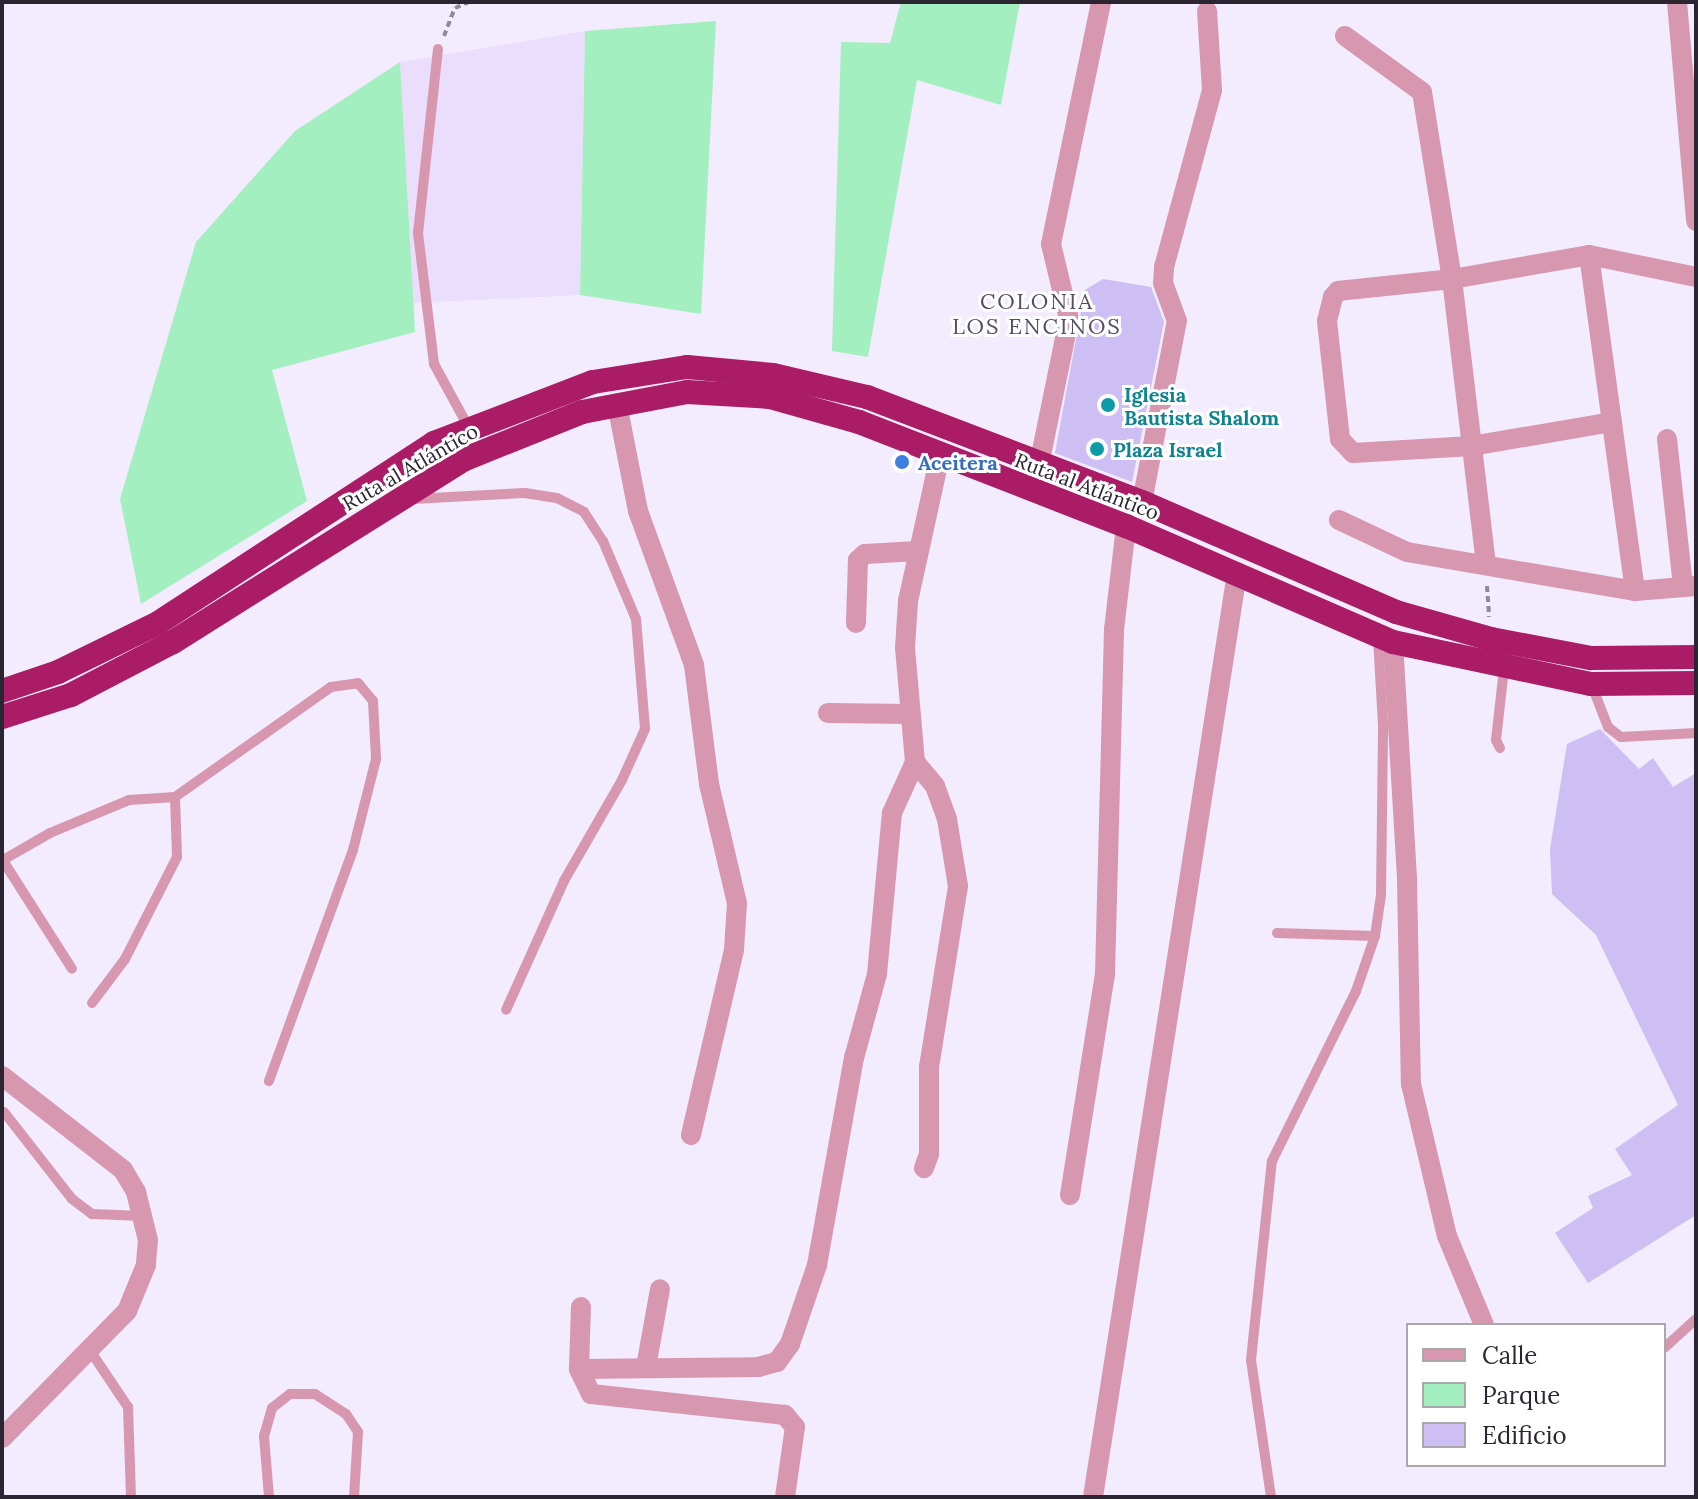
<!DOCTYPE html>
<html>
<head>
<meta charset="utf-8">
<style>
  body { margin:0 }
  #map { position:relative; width:1698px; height:1499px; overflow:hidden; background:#f3ebfe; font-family:Lora,serif }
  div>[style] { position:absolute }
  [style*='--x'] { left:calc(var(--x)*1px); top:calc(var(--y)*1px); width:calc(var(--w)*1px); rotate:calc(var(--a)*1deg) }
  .built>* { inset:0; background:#ebdefc }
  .green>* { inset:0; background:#a4efbf }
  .building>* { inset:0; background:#cdbef3 }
  .path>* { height:4px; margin-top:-2px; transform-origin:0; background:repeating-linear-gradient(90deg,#908998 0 6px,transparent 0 10px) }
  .lane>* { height:10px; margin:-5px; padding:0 5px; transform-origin:5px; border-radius:5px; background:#d797af }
  .street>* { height:20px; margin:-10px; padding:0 10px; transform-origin:10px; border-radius:10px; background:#d797af }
  .highway>* { height:24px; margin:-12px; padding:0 12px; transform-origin:12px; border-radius:12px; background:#aa1c66 }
  .dots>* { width:22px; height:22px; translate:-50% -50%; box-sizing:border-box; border:4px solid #fff; border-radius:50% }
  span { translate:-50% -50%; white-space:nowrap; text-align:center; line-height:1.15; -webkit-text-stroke:6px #fff; paint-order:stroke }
  .culture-label { font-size:20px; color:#0d838f; font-weight:700 }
  .left { translate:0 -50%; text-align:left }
  .shop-label { font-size:20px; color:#366cbe; font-weight:700 }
  .street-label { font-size:20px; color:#2a2530 }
  .neighbourhood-label { font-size:22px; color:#574c66; letter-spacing:2px }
  .frame { position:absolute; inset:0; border:4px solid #2a2530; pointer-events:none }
  .legend { position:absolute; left:1406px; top:1323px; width:260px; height:144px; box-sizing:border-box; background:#fff; border:2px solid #aaa8ac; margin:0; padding:10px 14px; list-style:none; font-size:24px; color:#2a2530 }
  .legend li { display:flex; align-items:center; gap:16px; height:40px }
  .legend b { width:40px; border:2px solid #aaa8ac }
</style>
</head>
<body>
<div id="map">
  <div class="built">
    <div style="clip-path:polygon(585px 31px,580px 295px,413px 303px,400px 62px)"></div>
  </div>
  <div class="green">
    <div style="clip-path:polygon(901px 2px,1020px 2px,1001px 105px,917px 80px,868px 357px,832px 351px,841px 42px,890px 43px)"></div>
    <div style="clip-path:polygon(716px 21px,701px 314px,580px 295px,585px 31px)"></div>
    <div style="clip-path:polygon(400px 62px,415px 332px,272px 370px,307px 501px,141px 604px,120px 499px,196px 242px,295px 131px)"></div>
  </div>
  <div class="building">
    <div style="clip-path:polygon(1103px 279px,1151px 287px,1164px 322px,1132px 482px,1055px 453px,1085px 290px)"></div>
    <div style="clip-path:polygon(1600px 729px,1639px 769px,1653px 758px,1673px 787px,1696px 773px,1696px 1215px,1588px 1283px,1555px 1233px,1593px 1208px,1588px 1196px,1632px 1175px,1615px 1149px,1678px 1105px,1596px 935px,1552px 894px,1550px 849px,1567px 744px)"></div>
  </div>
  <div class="path">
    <div style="--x:444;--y:36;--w:30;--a:-69"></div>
    <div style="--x:455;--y:8;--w:15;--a:-23"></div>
    <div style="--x:1487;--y:586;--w:31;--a:86"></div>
  </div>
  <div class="lane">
    <div style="--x:438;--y:49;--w:185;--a:96.2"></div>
    <div style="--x:418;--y:233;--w:132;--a:83"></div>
    <div style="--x:434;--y:364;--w:73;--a:61.3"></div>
    <div style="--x:413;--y:499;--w:112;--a:-3.1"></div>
    <div style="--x:525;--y:493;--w:32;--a:9"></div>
    <div style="--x:557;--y:498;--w:30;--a:27"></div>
    <div style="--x:584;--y:512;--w:35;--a:57"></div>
    <div style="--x:603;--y:541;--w:85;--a:67.1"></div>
    <div style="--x:636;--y:619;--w:110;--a:85.3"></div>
    <div style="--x:645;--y:729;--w:56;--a:114.3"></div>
    <div style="--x:622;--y:780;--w:116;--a:119.9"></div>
    <div style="--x:564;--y:881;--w:141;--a:114.2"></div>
    <div style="--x:1592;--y:686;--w:44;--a:68.7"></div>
    <div style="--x:1608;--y:727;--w:16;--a:38"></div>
    <div style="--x:1621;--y:737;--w:75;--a:-3.1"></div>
    <div style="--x:1500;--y:748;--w:9;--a:-117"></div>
    <div style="--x:1496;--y:740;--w:71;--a:-83.6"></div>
    <div style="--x:2;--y:859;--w:130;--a:57.5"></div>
    <div style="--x:3;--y:860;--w:54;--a:-29.9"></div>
    <div style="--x:50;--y:833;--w:86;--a:-22.7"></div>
    <div style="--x:129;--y:800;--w:46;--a:-3.7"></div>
    <div style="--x:175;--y:797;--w:191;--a:-35.2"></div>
    <div style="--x:331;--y:687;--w:27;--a:-8"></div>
    <div style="--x:358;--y:683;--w:23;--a:50"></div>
    <div style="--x:373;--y:701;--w:58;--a:87"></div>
    <div style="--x:376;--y:759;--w:94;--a:104.2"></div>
    <div style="--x:353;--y:850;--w:246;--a:110"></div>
    <div style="--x:1277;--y:933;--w:98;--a:1.8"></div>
    <div style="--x:92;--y:1003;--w:55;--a:-53.1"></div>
    <div style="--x:125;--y:959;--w:114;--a:-63"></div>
    <div style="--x:177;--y:857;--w:60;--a:-91.9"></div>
    <div style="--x:4;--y:1112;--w:110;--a:52"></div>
    <div style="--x:72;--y:1199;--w:25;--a:37"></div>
    <div style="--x:92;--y:1214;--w:51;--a:2.2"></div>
    <div style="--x:1664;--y:1348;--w:43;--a:-42.2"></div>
    <div style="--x:89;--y:1349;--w:70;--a:56.1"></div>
    <div style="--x:128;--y:1407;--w:90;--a:88.1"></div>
    <div style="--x:269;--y:1497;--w:61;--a:-94.7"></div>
    <div style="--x:264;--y:1436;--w:29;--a:-74"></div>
    <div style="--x:272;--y:1408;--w:23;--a:-38"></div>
    <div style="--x:290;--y:1394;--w:25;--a:0"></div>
    <div style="--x:315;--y:1394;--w:37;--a:33"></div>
    <div style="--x:346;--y:1414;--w:22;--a:56"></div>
    <div style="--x:358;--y:1432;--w:65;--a:93.5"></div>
    <div style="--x:1271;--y:1497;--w:138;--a:-98.3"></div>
    <div style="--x:1251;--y:1360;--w:200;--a:-84"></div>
    <div style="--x:1272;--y:1161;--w:190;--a:-63.7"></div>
    <div style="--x:1356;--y:991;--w:58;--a:-70.9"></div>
    <div style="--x:1375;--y:936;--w:41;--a:-81.7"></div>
    <div style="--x:1381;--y:895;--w:170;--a:-89.3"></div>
    <div style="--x:1383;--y:725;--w:87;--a:-93.3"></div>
  </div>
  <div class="street">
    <div style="--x:1677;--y:2;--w:220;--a:85"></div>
    <div style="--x:1345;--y:36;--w:95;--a:36"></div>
    <div style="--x:1422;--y:92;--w:189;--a:80.9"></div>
    <div style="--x:1452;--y:279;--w:286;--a:83.2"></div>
    <div style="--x:1589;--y:255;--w:339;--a:82.2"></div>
    <div style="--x:617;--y:404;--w:109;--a:78.9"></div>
    <div style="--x:638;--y:511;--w:164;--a:70"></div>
    <div style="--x:694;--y:665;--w:120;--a:82.8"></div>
    <div style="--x:709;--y:784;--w:122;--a:76.8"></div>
    <div style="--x:737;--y:903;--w:47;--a:93.7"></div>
    <div style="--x:734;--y:950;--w:190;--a:103.1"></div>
    <div style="--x:1612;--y:422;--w:142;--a:170.3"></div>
    <div style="--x:1472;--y:446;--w:119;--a:176.6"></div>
    <div style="--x:1353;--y:453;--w:19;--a:-133"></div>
    <div style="--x:1340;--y:439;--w:119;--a:-96.3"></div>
    <div style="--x:1327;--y:321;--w:25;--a:-76"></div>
    <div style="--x:1333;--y:297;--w:8;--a:-50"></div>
    <div style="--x:1338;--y:291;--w:115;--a:-6"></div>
    <div style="--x:1452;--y:279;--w:139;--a:-9.9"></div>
    <div style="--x:1589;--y:255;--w:109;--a:11.6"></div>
    <div style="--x:1667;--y:439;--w:149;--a:83.8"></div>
    <div style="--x:1039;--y:465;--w:149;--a:-78.4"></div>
    <div style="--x:1069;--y:319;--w:77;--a:-103.5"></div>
    <div style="--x:1051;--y:244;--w:247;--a:-78.3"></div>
    <div style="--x:1142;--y:502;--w:184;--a:-79.1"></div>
    <div style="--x:1177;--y:321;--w:40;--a:-110.2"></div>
    <div style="--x:1163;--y:283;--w:16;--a:-86"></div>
    <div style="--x:1164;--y:267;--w:183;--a:-74.8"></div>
    <div style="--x:1212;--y:90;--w:79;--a:-93.6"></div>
    <div style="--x:1339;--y:520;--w:75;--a:25.2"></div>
    <div style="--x:1407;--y:552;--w:231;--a:9.7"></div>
    <div style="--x:1635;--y:591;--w:61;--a:-4.7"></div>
    <div style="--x:856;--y:623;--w:63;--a:-88.2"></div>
    <div style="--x:858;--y:560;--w:9;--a:-41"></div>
    <div style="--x:865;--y:554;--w:53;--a:-3.2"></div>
    <div style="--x:1393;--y:642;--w:239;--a:86.6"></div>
    <div style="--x:1407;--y:881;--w:203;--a:88.9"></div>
    <div style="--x:1411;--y:1084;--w:156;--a:76.7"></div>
    <div style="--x:1447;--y:1236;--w:96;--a:67.4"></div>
    <div style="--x:828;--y:713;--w:81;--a:0.7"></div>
    <div style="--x:915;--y:762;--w:31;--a:50"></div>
    <div style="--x:935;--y:786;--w:35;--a:70"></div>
    <div style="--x:947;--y:819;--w:68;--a:80.7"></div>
    <div style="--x:958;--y:886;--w:183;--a:99.1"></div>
    <div style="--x:929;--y:1067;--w:87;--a:90"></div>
    <div style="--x:929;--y:1154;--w:15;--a:110"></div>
    <div style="--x:2;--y:1076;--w:153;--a:37.8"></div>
    <div style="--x:123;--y:1170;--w:26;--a:59"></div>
    <div style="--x:136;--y:1192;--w:49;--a:76"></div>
    <div style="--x:148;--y:1240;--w:25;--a:95"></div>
    <div style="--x:146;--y:1265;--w:50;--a:112.4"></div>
    <div style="--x:127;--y:1311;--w:178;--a:134.5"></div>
    <div style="--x:1070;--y:1195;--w:224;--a:-81"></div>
    <div style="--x:1105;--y:974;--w:344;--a:-88.5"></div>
    <div style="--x:1114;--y:630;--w:105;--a:-83.4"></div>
    <div style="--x:646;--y:1367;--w:79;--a:-79.8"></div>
    <div style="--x:579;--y:1369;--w:62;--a:-88.2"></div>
    <div style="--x:785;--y:1497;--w:71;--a:-81.9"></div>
    <div style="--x:795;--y:1427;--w:16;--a:-130"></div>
    <div style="--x:785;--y:1415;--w:195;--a:-173.8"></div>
    <div style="--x:591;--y:1394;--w:28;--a:-116"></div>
    <div style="--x:579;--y:1369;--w:179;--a:-0.6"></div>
    <div style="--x:758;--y:1367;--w:20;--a:-15"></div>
    <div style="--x:777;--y:1362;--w:22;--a:-54"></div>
    <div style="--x:790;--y:1344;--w:83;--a:-71.1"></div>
    <div style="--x:817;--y:1265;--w:210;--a:-79.9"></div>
    <div style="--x:854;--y:1058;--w:87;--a:-74.7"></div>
    <div style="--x:877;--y:974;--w:162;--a:-84.7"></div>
    <div style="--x:892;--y:813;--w:56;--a:-65.7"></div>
    <div style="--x:915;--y:762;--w:114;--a:-95"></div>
    <div style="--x:905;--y:648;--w:47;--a:-86.3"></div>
    <div style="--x:908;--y:601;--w:148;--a:-77.6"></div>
    <div style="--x:1093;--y:1497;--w:935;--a:-81.14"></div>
  </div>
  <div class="highway">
    <div style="--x:2;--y:691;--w:59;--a:-18.7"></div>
    <div style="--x:58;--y:672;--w:111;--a:-26.1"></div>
    <div style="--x:158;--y:623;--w:330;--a:-33.1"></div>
    <div style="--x:434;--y:443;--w:170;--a:-21"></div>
    <div style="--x:593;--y:382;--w:95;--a:-9.1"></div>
    <div style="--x:687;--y:367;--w:86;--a:5.3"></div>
    <div style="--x:773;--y:375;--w:97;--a:13.2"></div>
    <div style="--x:867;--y:397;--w:294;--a:20.9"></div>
    <div style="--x:1142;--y:502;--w:277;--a:23.4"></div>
    <div style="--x:1396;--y:612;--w:99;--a:15.9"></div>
    <div style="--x:1491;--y:639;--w:102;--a:10.8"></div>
    <div style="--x:1591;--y:658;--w:105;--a:-0.5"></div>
    <div style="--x:2;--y:717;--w:72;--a:-17.7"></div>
    <div style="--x:71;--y:695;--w:115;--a:-27.5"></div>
    <div style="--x:173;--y:642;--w:345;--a:-32.1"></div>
    <div style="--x:465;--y:459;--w:126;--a:-21.9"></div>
    <div style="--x:582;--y:412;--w:107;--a:-10.8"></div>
    <div style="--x:687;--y:392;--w:83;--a:3.4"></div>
    <div style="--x:770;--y:397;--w:92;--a:15.7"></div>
    <div style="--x:859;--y:422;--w:287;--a:21.3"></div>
    <div style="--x:1126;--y:526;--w:291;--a:23.5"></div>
    <div style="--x:1393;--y:642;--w:202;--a:12"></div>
    <div style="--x:1591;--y:684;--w:105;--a:-0.5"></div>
  </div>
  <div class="dots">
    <div style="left:1108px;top:405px;background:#0f9aa8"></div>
    <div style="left:1097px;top:449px;background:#0f9aa8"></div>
    <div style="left:902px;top:462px;background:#3f7fe0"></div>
  </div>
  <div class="culture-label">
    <span class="left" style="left:1124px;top:406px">Iglesia<br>Bautista Shalom</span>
    <span class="left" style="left:1113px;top:449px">Plaza Israel</span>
  </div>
  <div class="shop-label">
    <span class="left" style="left:918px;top:462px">Aceitera</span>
  </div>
  <div class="street-label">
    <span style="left:410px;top:467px;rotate:-30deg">Ruta al Atlántico</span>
    <span style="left:1087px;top:486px;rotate:21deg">Ruta al Atlántico</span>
  </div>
  <div class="neighbourhood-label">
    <span style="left:1037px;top:314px">COLONIA<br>LOS ENCINOS</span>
  </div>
  <div class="frame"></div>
  <ul class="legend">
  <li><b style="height:10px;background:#d797af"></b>Calle</li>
  <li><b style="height:22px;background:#a4efbf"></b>Parque</li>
  <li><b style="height:22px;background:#cdbef3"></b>Edificio</li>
  </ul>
</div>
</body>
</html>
